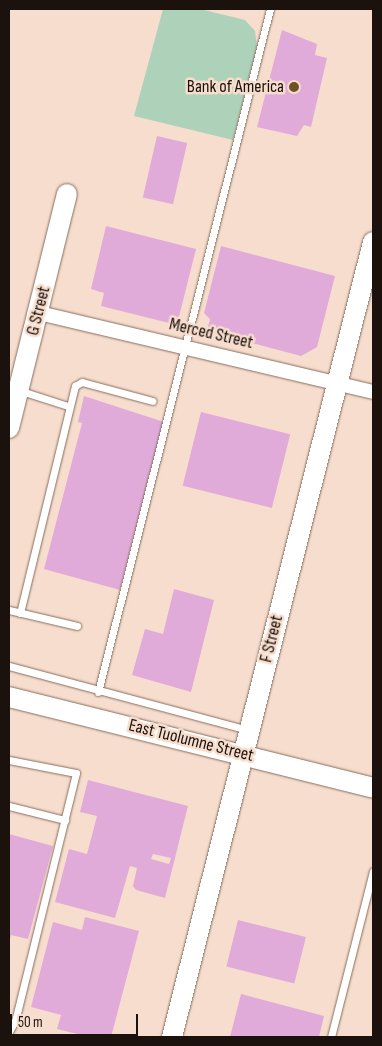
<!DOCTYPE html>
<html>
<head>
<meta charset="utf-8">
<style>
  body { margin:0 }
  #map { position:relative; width:382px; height:1046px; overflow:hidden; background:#f7ddcd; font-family:"Sofia Sans Condensed",sans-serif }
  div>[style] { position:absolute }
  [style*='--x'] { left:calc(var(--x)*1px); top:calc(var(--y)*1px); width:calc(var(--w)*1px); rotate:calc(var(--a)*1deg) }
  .green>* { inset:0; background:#add2b9 }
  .building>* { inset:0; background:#e1abd9; transform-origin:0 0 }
  .roads { filter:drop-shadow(0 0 1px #856e60) drop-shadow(0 0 1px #856e60) }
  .lane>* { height:7px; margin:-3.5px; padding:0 3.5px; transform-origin:3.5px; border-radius:3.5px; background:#fff }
  .street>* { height:14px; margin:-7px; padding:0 7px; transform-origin:7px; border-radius:7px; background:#fff }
  .secondary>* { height:20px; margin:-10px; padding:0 10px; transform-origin:10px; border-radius:10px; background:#fff }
  .dots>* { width:14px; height:14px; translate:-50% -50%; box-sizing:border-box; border:2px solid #f7ddcd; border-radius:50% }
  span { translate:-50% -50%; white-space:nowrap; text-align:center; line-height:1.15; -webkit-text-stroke:5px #f7ddcd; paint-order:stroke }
  .poi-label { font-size:18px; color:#1b120d }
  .right { translate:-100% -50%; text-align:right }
  .street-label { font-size:18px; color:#1b120d }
  .frame { position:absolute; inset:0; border:10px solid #1b120d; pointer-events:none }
  .scale { position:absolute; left:10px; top:1014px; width:128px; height:22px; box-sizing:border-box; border:2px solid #1b120d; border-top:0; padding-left:6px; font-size:15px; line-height:18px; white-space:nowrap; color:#1b120d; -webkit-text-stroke:4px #f7ddcd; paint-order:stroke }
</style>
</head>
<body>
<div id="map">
  <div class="green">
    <div style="clip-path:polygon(163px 9px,200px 9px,245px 20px,255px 31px,257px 47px,233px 140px,134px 116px)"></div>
  </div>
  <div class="building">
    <div style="clip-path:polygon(282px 30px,317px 44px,315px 55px,327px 58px,311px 127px,304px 125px,297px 136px,257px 127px)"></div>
    <div style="left:157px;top:136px;width:31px;height:63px;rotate:13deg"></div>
    <div style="clip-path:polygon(106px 226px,196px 249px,177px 325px,101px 306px,104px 293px,91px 289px)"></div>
    <div style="clip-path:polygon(221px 246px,335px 276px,317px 347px,301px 356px,207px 331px,210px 319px,204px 313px)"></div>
    <div style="clip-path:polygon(84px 396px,164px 422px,120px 590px,44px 569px,82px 423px,78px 422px)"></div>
    <div style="left:201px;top:412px;width:92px;height:76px;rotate:14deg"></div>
    <div style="clip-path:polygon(174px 589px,214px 600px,191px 692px,132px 675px,145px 629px,163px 634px)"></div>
    <div style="clip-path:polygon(evenodd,88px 780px,188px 806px,165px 898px,136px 890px,133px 886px,137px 868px,130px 866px,115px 918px,55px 902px,69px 849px,87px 854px,97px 816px,80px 812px,88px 780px,153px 854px,171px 858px,169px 864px,151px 859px,153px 854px)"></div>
    <div style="clip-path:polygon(9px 834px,53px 846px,28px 939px,11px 935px,9px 943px)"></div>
    <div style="clip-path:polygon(85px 917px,139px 931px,111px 1037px,90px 1037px,57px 1029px,61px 1015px,31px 1007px,53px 922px,82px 930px)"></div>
    <div style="left:238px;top:920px;width:70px;height:48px;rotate:14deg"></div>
    <div style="clip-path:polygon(241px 994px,324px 1016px,319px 1037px,230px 1037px)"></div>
  </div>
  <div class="roads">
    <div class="lane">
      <div style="--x:21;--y:391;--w:49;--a:17.7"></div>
      <div style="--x:9;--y:610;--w:70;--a:13.2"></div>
      <div style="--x:20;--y:613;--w:234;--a:-76.4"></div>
      <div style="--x:75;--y:386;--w:8;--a:-30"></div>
      <div style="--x:82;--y:382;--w:73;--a:15"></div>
      <div style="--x:9;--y:666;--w:247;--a:15"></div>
      <div style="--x:98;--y:692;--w:704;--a:-75.87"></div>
      <div style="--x:9;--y:760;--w:68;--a:11"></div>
      <div style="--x:76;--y:773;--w:255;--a:103.8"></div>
      <div style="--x:15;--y:1021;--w:13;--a:119"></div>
      <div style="--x:9;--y:806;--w:58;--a:14"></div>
      <div style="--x:331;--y:1037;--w:171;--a:-75.8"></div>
    </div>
    <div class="street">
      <div style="--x:39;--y:313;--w:343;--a:13.3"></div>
    </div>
    <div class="secondary">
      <div style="--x:9;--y:428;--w:241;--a:-76.1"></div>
      <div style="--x:9;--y:697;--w:375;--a:14"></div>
      <div style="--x:172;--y:1037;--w:820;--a:-75.81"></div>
    </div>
  </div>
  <div class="dots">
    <div style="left:294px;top:87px;background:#705026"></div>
  </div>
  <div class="poi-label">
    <span class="right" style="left:284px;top:87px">Bank of America</span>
  </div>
  <div class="street-label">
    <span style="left:39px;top:311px;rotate:-76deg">G Street</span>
    <span style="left:211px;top:334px;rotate:13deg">Merced Street</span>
    <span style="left:272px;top:639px;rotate:-76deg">F Street</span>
    <span style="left:191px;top:741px;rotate:14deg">East Tuolumne Street</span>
  </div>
  <div class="frame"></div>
  <div class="scale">50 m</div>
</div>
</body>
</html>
